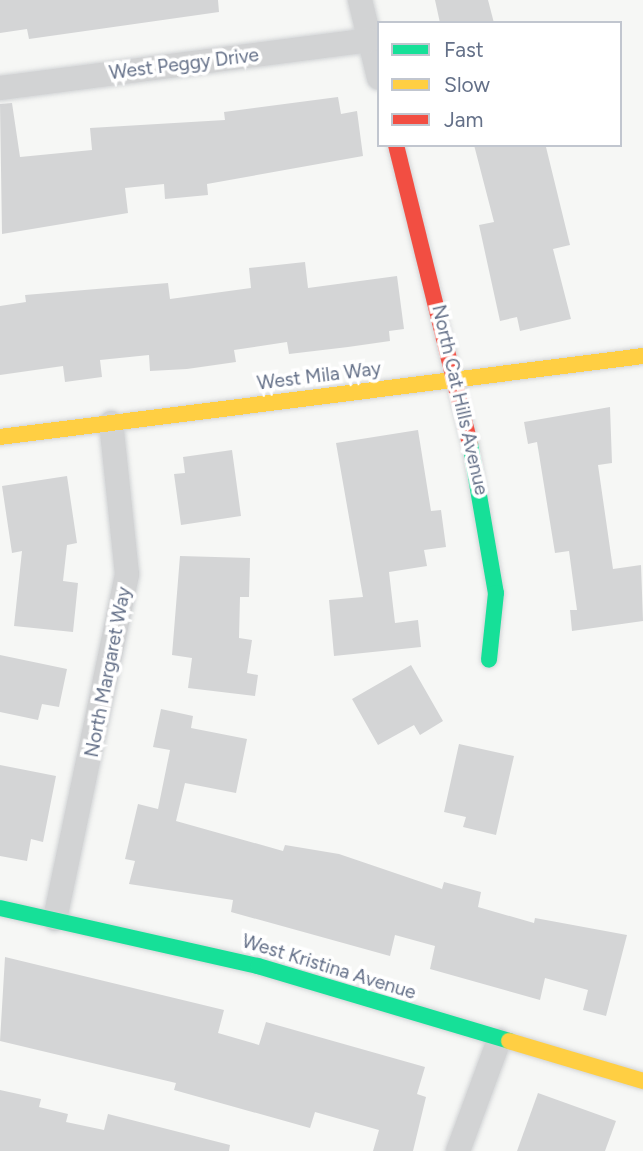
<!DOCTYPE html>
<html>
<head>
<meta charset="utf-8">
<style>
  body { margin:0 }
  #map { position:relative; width:643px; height:1151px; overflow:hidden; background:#f6f7f5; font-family:Figtree,sans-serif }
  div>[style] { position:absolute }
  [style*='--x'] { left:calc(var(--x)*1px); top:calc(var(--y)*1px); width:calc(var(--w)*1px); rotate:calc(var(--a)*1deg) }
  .building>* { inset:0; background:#d4d5d6 }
  .roads { filter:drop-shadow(0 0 2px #d2d4d6) drop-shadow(0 0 2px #d2d4d6) }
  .street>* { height:24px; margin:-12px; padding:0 12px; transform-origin:12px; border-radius:12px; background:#d2d3d4 }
  .fast>* { height:16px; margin:-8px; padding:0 8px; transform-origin:8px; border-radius:8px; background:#16e098 }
  .slow>* { height:16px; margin:-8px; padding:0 8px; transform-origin:8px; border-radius:8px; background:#ffcf43 }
  .jam>* { height:16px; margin:-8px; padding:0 8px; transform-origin:8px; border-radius:8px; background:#f24e42 }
  span { translate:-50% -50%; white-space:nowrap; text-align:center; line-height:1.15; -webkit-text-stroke:7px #fff; paint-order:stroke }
  .street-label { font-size:19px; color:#647088 }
  .legend { position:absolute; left:377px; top:21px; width:245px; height:126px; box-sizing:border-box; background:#fff; border:2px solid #c1c6cf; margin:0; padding:9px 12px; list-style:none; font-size:21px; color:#647088 }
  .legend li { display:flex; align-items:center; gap:14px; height:35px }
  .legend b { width:35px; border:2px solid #c1c6cf }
</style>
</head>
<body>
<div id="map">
  <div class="building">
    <div style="clip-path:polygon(0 0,218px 0,219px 12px,29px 39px,27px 29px,0 33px)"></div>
    <div style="clip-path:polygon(435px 0,488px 0,494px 23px,440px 23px)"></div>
    <div style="clip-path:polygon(338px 97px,341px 114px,357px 111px,363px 156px,207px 184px,208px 195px,165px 199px,164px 184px,125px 188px,128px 213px,2px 234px,0 104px,12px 103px,20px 157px,92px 150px,90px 128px,225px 120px,224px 112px)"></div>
    <div style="clip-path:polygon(474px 145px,546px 147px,570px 245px,553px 249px,571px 319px,520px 331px,517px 317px,500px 321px,479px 225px,494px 222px)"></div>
    <div style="clip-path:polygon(305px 262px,308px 288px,397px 276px,404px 329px,389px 331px,390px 341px,348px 347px,289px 354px,287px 342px,234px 350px,236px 362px,187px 369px,150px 371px,149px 355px,100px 360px,102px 377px,65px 382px,63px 366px,0 375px,0 306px,26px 302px,25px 295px,168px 283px,170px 299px,251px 288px,249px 268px)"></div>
    <div style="clip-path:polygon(610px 407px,612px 463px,598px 465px,613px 569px,641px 565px,643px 621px,572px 631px,570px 610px,577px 610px,569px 551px,555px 553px,537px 442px,528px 444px,524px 422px)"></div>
    <div style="clip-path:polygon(418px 430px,431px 511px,441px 510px,446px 547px,424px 550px,427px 566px,389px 572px,395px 623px,418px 620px,421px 647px,334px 656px,329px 600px,363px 597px,336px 443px)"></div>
    <div style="clip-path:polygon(232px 450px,241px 516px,181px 525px,174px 474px,185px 473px,183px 457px)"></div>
    <div style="clip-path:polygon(67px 476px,77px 543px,67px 545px,63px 581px,78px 583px,73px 632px,14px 626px,22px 551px,12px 553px,2px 486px)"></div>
    <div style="clip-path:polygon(180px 556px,250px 558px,249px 597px,240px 597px,239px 638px,252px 640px,247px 673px,258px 675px,255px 696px,188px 688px,192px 658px,172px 655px)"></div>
    <div style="clip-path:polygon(0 655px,67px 669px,59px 707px,42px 704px,38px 720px,0 712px)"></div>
    <div style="clip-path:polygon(411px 665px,443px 721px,420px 735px,414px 725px,378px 745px,352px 699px)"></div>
    <div style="clip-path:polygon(161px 709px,193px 716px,191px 728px,247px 739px,236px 793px,185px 783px,176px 821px,283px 851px,285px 845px,339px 854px,442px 889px,444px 882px,481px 892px,478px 907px,534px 923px,535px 918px,627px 935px,606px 1016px,583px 1010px,588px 990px,545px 978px,540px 1000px,430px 969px,435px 946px,395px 935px,390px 956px,231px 912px,233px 900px,129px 884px,135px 861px,125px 859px,138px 804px,158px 809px,170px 750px,153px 747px)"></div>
    <div style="clip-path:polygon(459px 744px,514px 756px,496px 835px,463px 827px,466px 817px,444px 812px)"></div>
    <div style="clip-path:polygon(0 765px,56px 776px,43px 842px,31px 839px,27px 861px,0 856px)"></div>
    <div style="clip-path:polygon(5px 957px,224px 1010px,218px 1033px,259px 1045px,266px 1022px,425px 1067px,417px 1094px,426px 1097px,413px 1151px,373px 1151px,379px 1130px,315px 1112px,310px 1128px,174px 1090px,176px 1083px,0 1041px)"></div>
    <div style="clip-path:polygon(0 1090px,41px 1099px,39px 1107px,68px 1114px,66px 1122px,104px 1130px,108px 1114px,230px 1145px,229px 1151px,0 1151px)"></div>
    <div style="clip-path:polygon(538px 1093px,616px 1121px,605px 1151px,517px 1151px)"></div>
  </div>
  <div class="roads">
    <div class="street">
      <div style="--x:360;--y:0;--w:80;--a:76.3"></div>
      <div style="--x:0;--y:88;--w:372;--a:-7.4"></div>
      <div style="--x:55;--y:919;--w:352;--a:-78.2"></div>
      <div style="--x:127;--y:574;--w:152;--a:-96"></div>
      <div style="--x:458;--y:1151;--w:118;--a:-69.7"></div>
    </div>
    <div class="fast">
      <div style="--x:470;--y:443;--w:152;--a:80.2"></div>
      <div style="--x:496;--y:593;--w:67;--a:96"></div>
      <div style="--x:0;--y:908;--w:264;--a:12.7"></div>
      <div style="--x:258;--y:966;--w:262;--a:16.6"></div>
    </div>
    <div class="slow">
      <div style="--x:0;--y:437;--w:648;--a:-7.18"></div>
      <div style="--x:509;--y:1041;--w:140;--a:16.6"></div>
    </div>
    <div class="jam">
      <div style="--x:396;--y:145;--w:307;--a:76.1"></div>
    </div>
  </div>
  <div class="street-label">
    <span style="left:184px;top:64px;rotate:-7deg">West Peggy Drive</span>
    <span style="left:319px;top:376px;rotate:-7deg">West Mila Way</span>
    <span style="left:460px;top:400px;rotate:77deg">North Cat Hills Avenue</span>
    <span style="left:108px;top:672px;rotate:-79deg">North Margaret Way</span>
    <span style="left:329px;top:967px;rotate:17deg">West Kristina Avenue</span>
  </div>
  <ul class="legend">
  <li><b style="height:9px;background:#16e098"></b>Fast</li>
  <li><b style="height:9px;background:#ffcf43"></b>Slow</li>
  <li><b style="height:9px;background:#f24e42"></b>Jam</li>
  </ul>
</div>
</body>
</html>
